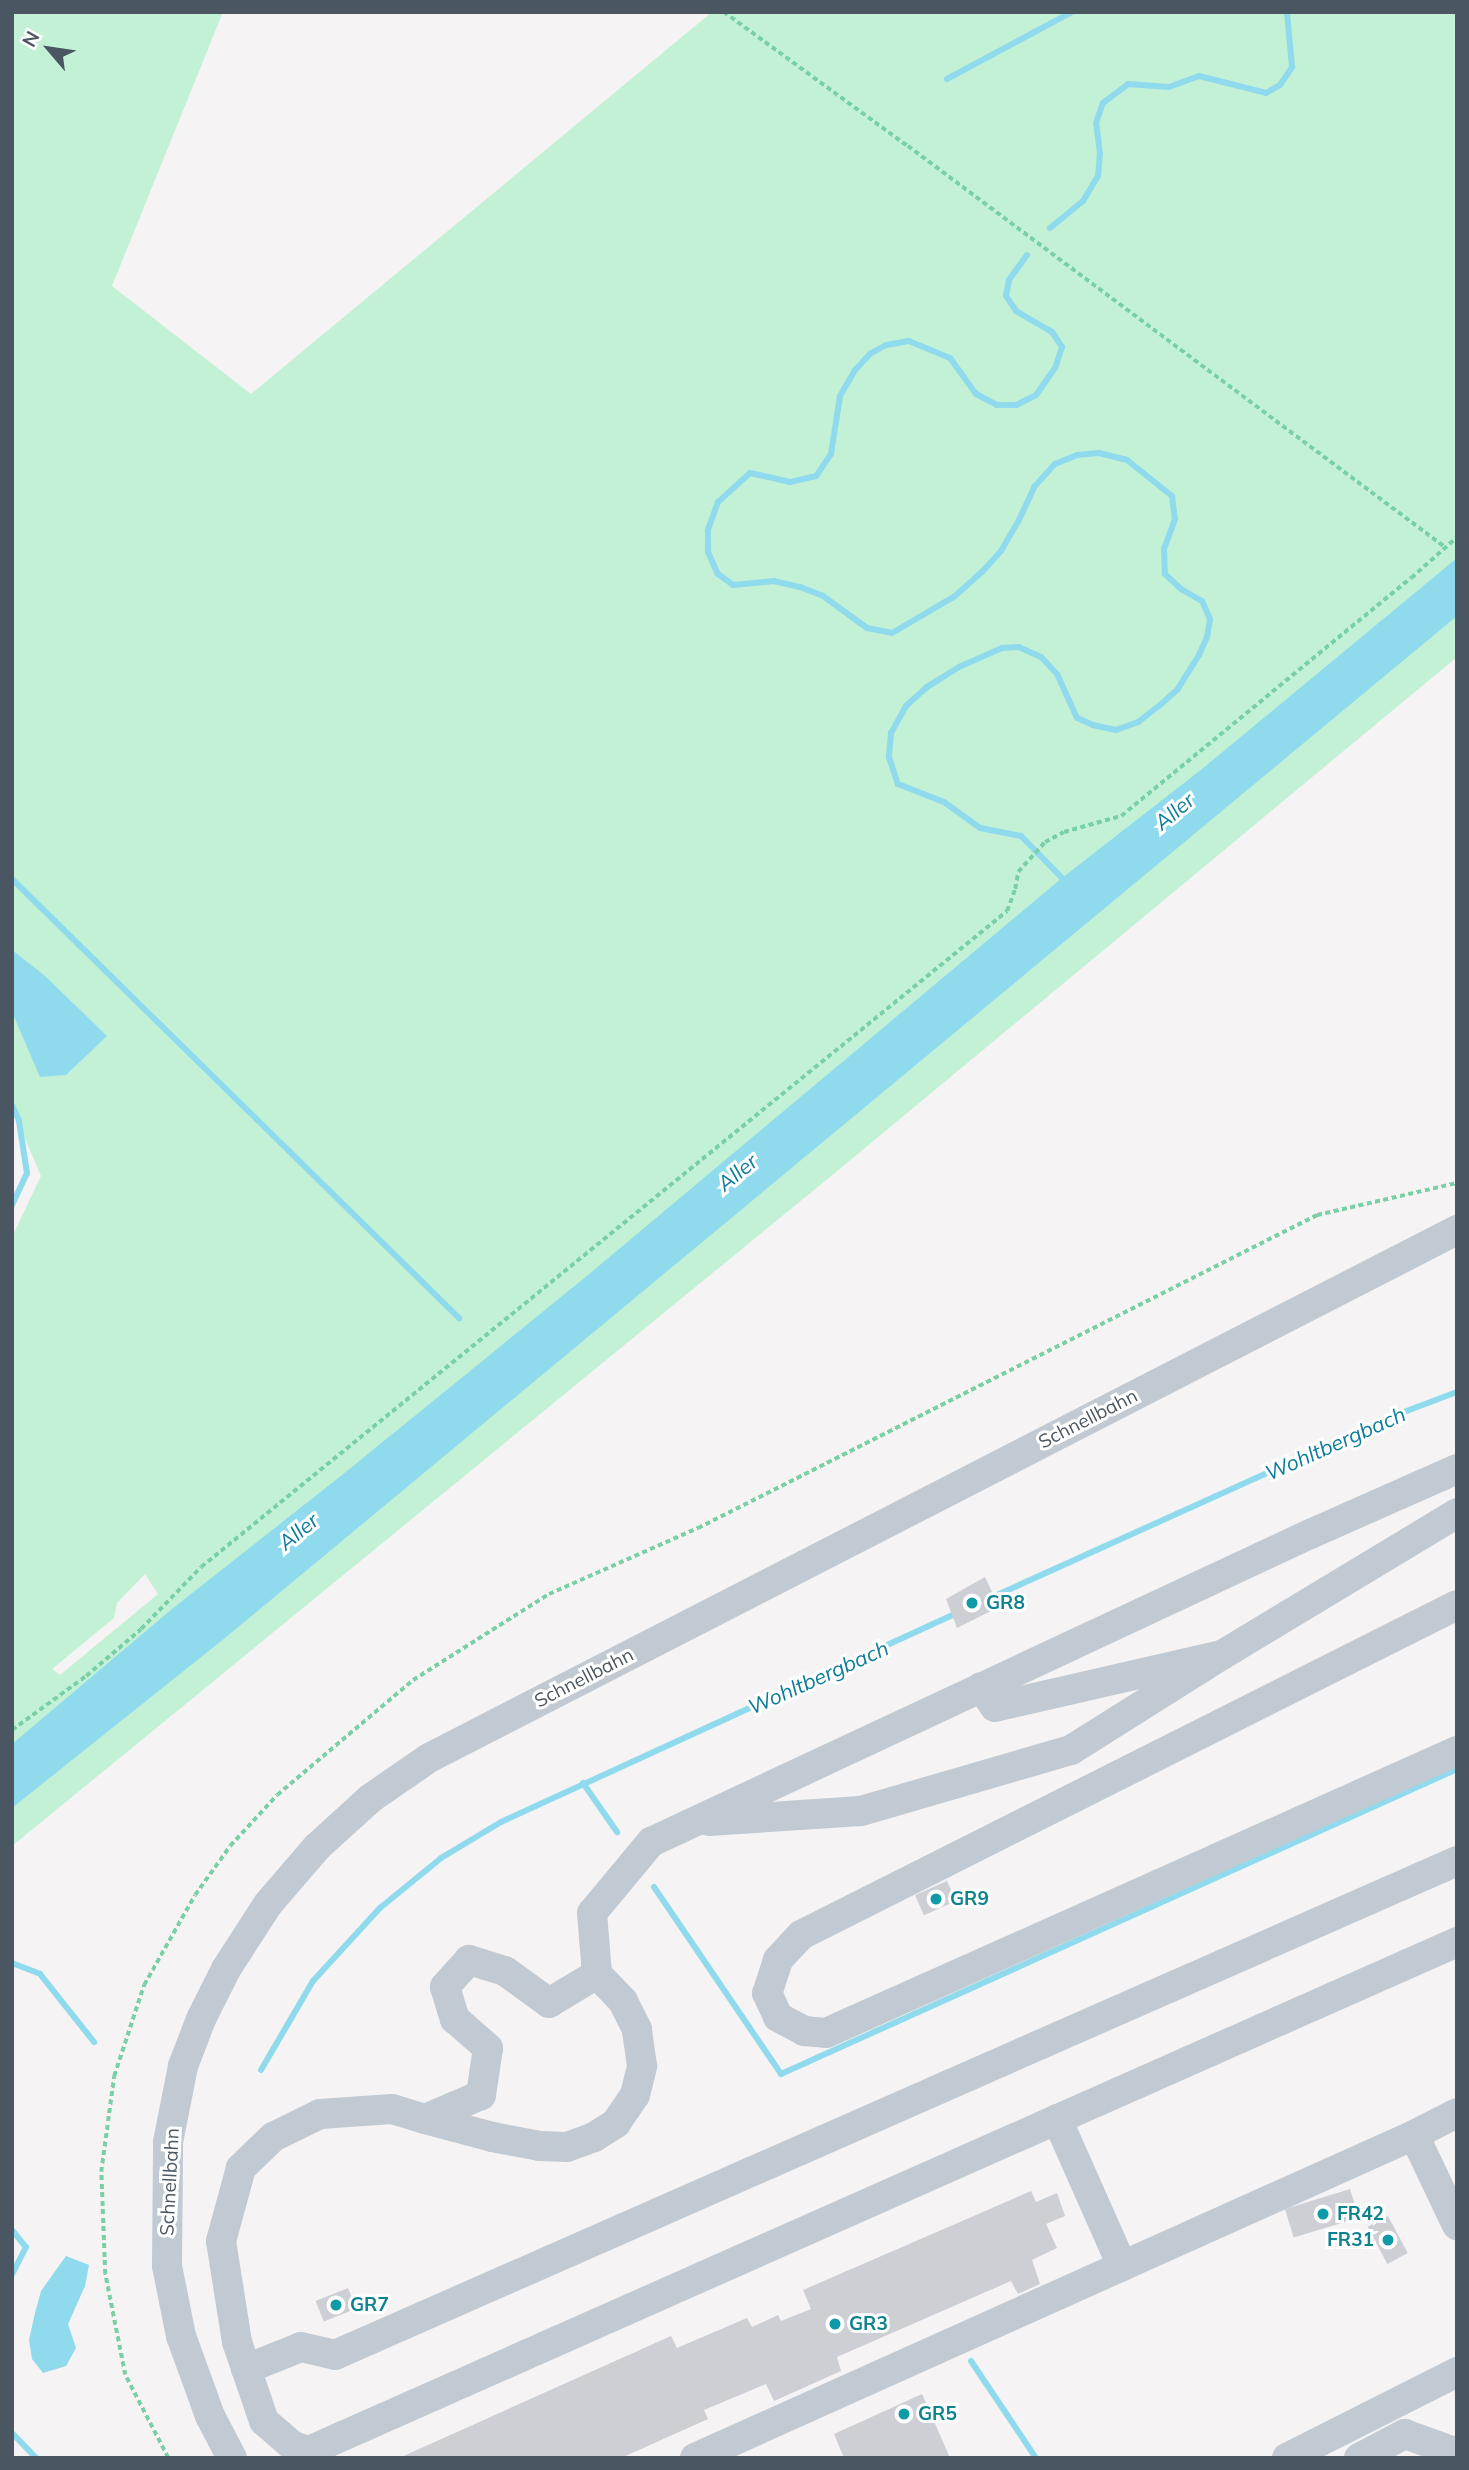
<!DOCTYPE html>
<html>
<head>
<meta charset="utf-8">
<style>
  body { margin:0 }
  #map { position:relative; width:1469px; height:2470px; overflow:hidden; background:#f5f3f3; font-family:Mulish,sans-serif }
  div>[style] { position:absolute }
  [style*='--x'] { left:calc(var(--x)*1px); top:calc(var(--y)*1px); width:calc(var(--w)*1px); rotate:calc(var(--a)*1deg) }
  .green>* { inset:0; background:#c3f1d5 }
  .water>* { inset:0; background:#90daee }
  .stream>* { height:6px; margin:-3px; padding:0 3px; transform-origin:3px; border-radius:3px; background:#90daee }
  .building>* { inset:0; background:#cdcfd5; transform-origin:0 0 }
  .path>* { height:3.5px; margin-top:-1.75px; transform-origin:0; background:repeating-linear-gradient(90deg,#7ad0a6 0 5px,transparent 0 8.5px) }
  .minor>* { height:30px; margin:-15px; padding:0 15px; transform-origin:15px; border-radius:15px; background:#c1cad2 }
  .dots>* { width:19px; height:19px; translate:-50% -50%; box-sizing:border-box; border:4px solid #fff; border-radius:50% }
  span { translate:-50% -50%; white-space:nowrap; text-align:center; line-height:1.15; -webkit-text-stroke:6px #fff; paint-order:stroke }
  .street-label { font-size:19px; color:#4a5661 }
  .culture-label { font-size:19px; color:#0d838f; font-weight:700 }
  .left { translate:0 -50%; text-align:left }
  .right { translate:-100% -50%; text-align:right }
  .water-label { font-size:21px; color:#0c7c9b; font-style:italic }
  .frame { position:absolute; inset:0; border:14px solid #4a5661; pointer-events:none }
  .north { position:absolute; left:14px; top:14px; width:70px; height:70px; -webkit-text-stroke:5px #fff; paint-order:stroke; rotate:299deg; font-size:19px; font-weight:700; line-height:28px; text-align:center; color:#4a5661 }
  .north::after { content:''; display:block; margin:auto; width:24px; height:32px; background:#4a5661; clip-path:polygon(50% 0,100% 100%,50% 72%,0 100%) }
</style>
</head>
<body>
<div id="map">
  <div class="green">
    <div style="clip-path:polygon(evenodd,12px 12px,223px 12px,112px 286px,251px 394px,712px 12px,1457px 12px,1457px 657px,836px 1172px,12px 1846px,12px 1237px,41px 1176px,12px 1108px,12px 12px,145px 1574px,158px 1594px,60px 1675px,52px 1669px,114px 1618px,117px 1603px,145px 1574px)"></div>
  </div>
  <div class="water">
    <div style="clip-path:polygon(1457px 558px,1457px 616px,225px 1638px,12px 1808px,12px 1744px,172px 1609px,342px 1475px,588px 1275px,1062px 878px,1202px 769px)"></div>
    <div style="clip-path:polygon(12px 950px,44px 975px,107px 1036px,66px 1075px,40px 1077px,12px 1012px)"></div>
    <div style="clip-path:polygon(66px 2256px,89px 2265px,85px 2286px,68px 2324px,76px 2348px,66px 2366px,43px 2373px,32px 2359px,29px 2340px,35px 2313px,41px 2291px)"></div>
  </div>
  <div class="stream">
    <div style="--x:947;--y:79;--w:142;--a:-28.2"></div>
    <div style="--x:1050;--y:228;--w:43;--a:-39.3"></div>
    <div style="--x:1083;--y:201;--w:29;--a:-59"></div>
    <div style="--x:1098;--y:176;--w:22;--a:-85"></div>
    <div style="--x:1100;--y:154;--w:31;--a:-97"></div>
    <div style="--x:1096;--y:123;--w:21;--a:-71"></div>
    <div style="--x:1103;--y:103;--w:31;--a:-37"></div>
    <div style="--x:1128;--y:84;--w:41;--a:4.2"></div>
    <div style="--x:1169;--y:87;--w:32;--a:-20"></div>
    <div style="--x:1199;--y:76;--w:69;--a:14.2"></div>
    <div style="--x:1266;--y:93;--w:16;--a:-30"></div>
    <div style="--x:1280;--y:85;--w:22;--a:-56"></div>
    <div style="--x:1292;--y:67;--w:55;--a:-95.2"></div>
    <div style="--x:1027;--y:255;--w:31;--a:126"></div>
    <div style="--x:1009;--y:280;--w:16;--a:101"></div>
    <div style="--x:1006;--y:296;--w:18;--a:56"></div>
    <div style="--x:1016;--y:311;--w:42;--a:30.3"></div>
    <div style="--x:1052;--y:332;--w:18;--a:56"></div>
    <div style="--x:1062;--y:347;--w:22;--a:108"></div>
    <div style="--x:1055;--y:368;--w:33;--a:125"></div>
    <div style="--x:1036;--y:395;--w:22;--a:153"></div>
    <div style="--x:1016;--y:405;--w:19;--a:180"></div>
    <div style="--x:997;--y:405;--w:24;--a:-152"></div>
    <div style="--x:976;--y:394;--w:44;--a:-125.8"></div>
    <div style="--x:950;--y:358;--w:44;--a:-157.5"></div>
    <div style="--x:909;--y:341;--w:23;--a:170"></div>
    <div style="--x:886;--y:345;--w:18;--a:151"></div>
    <div style="--x:870;--y:354;--w:22;--a:133"></div>
    <div style="--x:855;--y:370;--w:30;--a:120"></div>
    <div style="--x:840;--y:396;--w:59;--a:98.8"></div>
    <div style="--x:831;--y:454;--w:27;--a:124"></div>
    <div style="--x:816;--y:476;--w:27;--a:167"></div>
    <div style="--x:790;--y:482;--w:41;--a:-167.3"></div>
    <div style="--x:750;--y:473;--w:43;--a:137.8"></div>
    <div style="--x:718;--y:502;--w:30;--a:110"></div>
    <div style="--x:708;--y:530;--w:22;--a:90"></div>
    <div style="--x:708;--y:552;--w:24;--a:66"></div>
    <div style="--x:718;--y:574;--w:19;--a:36"></div>
    <div style="--x:733;--y:585;--w:41;--a:-5.6"></div>
    <div style="--x:774;--y:581;--w:27;--a:13"></div>
    <div style="--x:800;--y:587;--w:25;--a:21"></div>
    <div style="--x:823;--y:596;--w:54;--a:36"></div>
    <div style="--x:867;--y:628;--w:25;--a:11"></div>
    <div style="--x:892;--y:633;--w:73;--a:-30.4"></div>
    <div style="--x:955;--y:596;--w:36;--a:-42"></div>
    <div style="--x:982;--y:572;--w:28;--a:-48"></div>
    <div style="--x:1001;--y:551;--w:34;--a:-60"></div>
    <div style="--x:1018;--y:522;--w:40;--a:-65"></div>
    <div style="--x:1035;--y:486;--w:30;--a:-48"></div>
    <div style="--x:1055;--y:464;--w:24;--a:-22"></div>
    <div style="--x:1077;--y:455;--w:22;--a:-5"></div>
    <div style="--x:1099;--y:453;--w:29;--a:14"></div>
    <div style="--x:1127;--y:460;--w:58;--a:38.7"></div>
    <div style="--x:1172;--y:496;--w:23;--a:83"></div>
    <div style="--x:1175;--y:519;--w:32;--a:110"></div>
    <div style="--x:1164;--y:549;--w:25;--a:88"></div>
    <div style="--x:1165;--y:574;--w:22;--a:43"></div>
    <div style="--x:1181;--y:589;--w:24;--a:30"></div>
    <div style="--x:1202;--y:601;--w:20;--a:66"></div>
    <div style="--x:1210;--y:619;--w:18;--a:99"></div>
    <div style="--x:1207;--y:637;--w:20;--a:114"></div>
    <div style="--x:1199;--y:655;--w:40;--a:122"></div>
    <div style="--x:1178;--y:689;--w:24;--a:138"></div>
    <div style="--x:1160;--y:705;--w:28;--a:142"></div>
    <div style="--x:1138;--y:722;--w:23;--a:160"></div>
    <div style="--x:1116;--y:730;--w:24;--a:-168"></div>
    <div style="--x:1093;--y:725;--w:17;--a:-156"></div>
    <div style="--x:1077;--y:718;--w:48;--a:-114.4"></div>
    <div style="--x:1057;--y:674;--w:23;--a:-133"></div>
    <div style="--x:1041;--y:657;--w:24;--a:-156"></div>
    <div style="--x:1019;--y:647;--w:17;--a:177"></div>
    <div style="--x:1002;--y:648;--w:47;--a:156.2"></div>
    <div style="--x:959;--y:667;--w:38;--a:148"></div>
    <div style="--x:927;--y:687;--w:28;--a:138"></div>
    <div style="--x:906;--y:706;--w:31;--a:119"></div>
    <div style="--x:891;--y:733;--w:24;--a:95"></div>
    <div style="--x:889;--y:757;--w:28;--a:72"></div>
    <div style="--x:898;--y:784;--w:49;--a:21.4"></div>
    <div style="--x:944;--y:802;--w:44;--a:35.8"></div>
    <div style="--x:980;--y:828;--w:42;--a:11"></div>
    <div style="--x:1021;--y:836;--w:67;--a:45.6"></div>
    <div style="--x:12;--y:879;--w:627;--a:44.48"></div>
    <div style="--x:12;--y:1105;--w:17;--a:66"></div>
    <div style="--x:19;--y:1121;--w:53;--a:81.3"></div>
    <div style="--x:27;--y:1173;--w:35;--a:115"></div>
    <div style="--x:988;--y:1599;--w:448;--a:-24.3"></div>
    <div style="--x:1396;--y:1415;--w:65;--a:-20.7"></div>
    <div style="--x:583;--y:1783;--w:60;--a:55.2"></div>
    <div style="--x:654;--y:1887;--w:226;--a:55.8"></div>
    <div style="--x:781;--y:2074;--w:742;--a:-24.28"></div>
    <div style="--x:12;--y:1963;--w:30;--a:21"></div>
    <div style="--x:40;--y:1974;--w:87;--a:51.5"></div>
    <div style="--x:261;--y:2070;--w:103;--a:-59.7"></div>
    <div style="--x:313;--y:1981;--w:99;--a:-47.5"></div>
    <div style="--x:380;--y:1908;--w:79;--a:-39.3"></div>
    <div style="--x:441;--y:1858;--w:70;--a:-31"></div>
    <div style="--x:501;--y:1822;--w:504;--a:-24.63"></div>
    <div style="--x:12;--y:2230;--w:22;--a:51"></div>
    <div style="--x:26;--y:2247;--w:31;--a:117"></div>
    <div style="--x:971;--y:2361;--w:117;--a:56.2"></div>
    <div style="--x:12;--y:2433;--w:35;--a:46"></div>
  </div>
  <div class="building">
    <div style="clip-path:polygon(985px 1577px,999px 1607px,957px 1628px,946px 1599px)"></div>
    <div style="left:947px;top:1881px;width:22px;height:35px;rotate:66deg"></div>
    <div style="left:1350px;top:2189px;width:30px;height:68px;rotate:73deg"></div>
    <div style="clip-path:polygon(1031px 2191px,1036px 2202px,1057px 2193px,1065px 2216px,1046px 2224px,1057px 2248px,1032px 2260px,1040px 2284px,1018px 2294px,1011px 2281px,837px 2357px,841px 2371px,774px 2401px,766px 2384px,704px 2410px,708px 2419px,621px 2458px,399px 2458px,671px 2336px,677px 2348px,747px 2318px,752px 2327px,778px 2315px,781px 2321px,811px 2309px,803px 2290px)"></div>
    <div style="left:1388px;top:2216px;width:42px;height:23px;rotate:62deg"></div>
    <div style="left:348px;top:2288px;width:22px;height:35px;rotate:68deg"></div>
    <div style="clip-path:polygon(922px 2394px,950px 2458px,844px 2458px,834px 2434px)"></div>
  </div>
  <div class="path">
    <div style="--x:724;--y:12;--w:228;--a:36.1"></div>
    <div style="--x:908;--y:146;--w:670;--a:36.75"></div>
    <div style="--x:12;--y:1730;--w:92;--a:-36.1"></div>
    <div style="--x:86;--y:1676;--w:72;--a:-40.5"></div>
    <div style="--x:141;--y:1629;--w:86;--a:-45.9"></div>
    <div style="--x:201;--y:1567;--w:1039;--a:-39.14"></div>
    <div style="--x:1007;--y:911;--w:23;--a:-70"></div>
    <div style="--x:1015;--y:889;--w:17;--a:-80"></div>
    <div style="--x:1018;--y:872;--w:40;--a:-48"></div>
    <div style="--x:1045;--y:842;--w:21;--a:-28"></div>
    <div style="--x:1064;--y:832;--w:59;--a:-15.7"></div>
    <div style="--x:1121;--y:816;--w:375;--a:-39.4"></div>
    <div style="--x:1411;--y:578;--w:62;--a:-41.7"></div>
    <div style="--x:168;--y:2458;--w:93;--a:-117.4"></div>
    <div style="--x:125;--y:2375;--w:103;--a:-101.2"></div>
    <div style="--x:105;--y:2274;--w:102;--a:-92.2"></div>
    <div style="--x:101;--y:2172;--w:97;--a:-82.3"></div>
    <div style="--x:114;--y:2076;--w:96;--a:-71.8"></div>
    <div style="--x:144;--y:1985;--w:103;--a:-60.5"></div>
    <div style="--x:195;--y:1895;--w:60;--a:-54.5"></div>
    <div style="--x:230;--y:1846;--w:69;--a:-47.3"></div>
    <div style="--x:277;--y:1795;--w:178;--a:-40.2"></div>
    <div style="--x:413;--y:1680;--w:161;--a:-32.3"></div>
    <div style="--x:549;--y:1594;--w:163;--a:-23.9"></div>
    <div style="--x:698;--y:1528;--w:694;--a:-26.82"></div>
    <div style="--x:1317;--y:1215;--w:144;--a:-12.9"></div>
  </div>
  <div class="minor">
    <div style="--x:1457;--y:1469;--w:161;--a:156.1"></div>
    <div style="--x:1310;--y:1534;--w:727;--a:154.95"></div>
    <div style="--x:651;--y:1842;--w:92;--a:129.7"></div>
    <div style="--x:592;--y:1913;--w:61;--a:85.3"></div>
    <div style="--x:597;--y:1974;--w:56;--a:148.9"></div>
    <div style="--x:549;--y:2003;--w:54;--a:-144"></div>
    <div style="--x:505;--y:1971;--w:38;--a:-163"></div>
    <div style="--x:469;--y:1960;--w:36;--a:132"></div>
    <div style="--x:445;--y:1987;--w:34;--a:73"></div>
    <div style="--x:455;--y:2019;--w:44;--a:41.3"></div>
    <div style="--x:488;--y:2048;--w:48;--a:98.5"></div>
    <div style="--x:481;--y:2095;--w:61;--a:156.8"></div>
    <div style="--x:425;--y:2119;--w:34;--a:-163"></div>
    <div style="--x:392;--y:2109;--w:72;--a:176"></div>
    <div style="--x:320;--y:2114;--w:52;--a:153.9"></div>
    <div style="--x:273;--y:2137;--w:45;--a:135.9"></div>
    <div style="--x:241;--y:2168;--w:76;--a:105.3"></div>
    <div style="--x:221;--y:2241;--w:102;--a:81"></div>
    <div style="--x:237;--y:2342;--w:83;--a:71.1"></div>
    <div style="--x:264;--y:2421;--w:38;--a:41"></div>
    <div style="--x:293;--y:2446;--w:17;--a:17"></div>
    <div style="--x:309;--y:2451;--w:1256;--a:-23.91"></div>
    <div style="--x:1457;--y:1605;--w:734;--a:153.3"></div>
    <div style="--x:801;--y:1935;--w:34;--a:133"></div>
    <div style="--x:778;--y:1960;--w:35;--a:108"></div>
    <div style="--x:767;--y:1993;--w:26;--a:65"></div>
    <div style="--x:778;--y:2017;--w:30;--a:28"></div>
    <div style="--x:804;--y:2031;--w:22;--a:5"></div>
    <div style="--x:826;--y:2033;--w:691;--a:-24.08"></div>
    <div style="--x:981;--y:1687;--w:24;--a:55"></div>
    <div style="--x:995;--y:1707;--w:233;--a:-12.9"></div>
    <div style="--x:1222;--y:1655;--w:275;--a:-31.1"></div>
    <div style="--x:709;--y:1821;--w:152;--a:-3.8"></div>
    <div style="--x:861;--y:1811;--w:219;--a:-16.2"></div>
    <div style="--x:1071;--y:1750;--w:178;--a:-32.2"></div>
    <div style="--x:1457;--y:2113;--w:48;--a:152.9"></div>
    <div style="--x:1414;--y:2135;--w:100;--a:64.5"></div>
    <div style="--x:425;--y:2119;--w:69;--a:15"></div>
    <div style="--x:492;--y:2137;--w:49;--a:10.6"></div>
    <div style="--x:540;--y:2146;--w:27;--a:2"></div>
    <div style="--x:567;--y:2147;--w:29;--a:-20"></div>
    <div style="--x:594;--y:2137;--w:26;--a:-32"></div>
    <div style="--x:616;--y:2123;--w:34;--a:-56"></div>
    <div style="--x:635;--y:2095;--w:30;--a:-76"></div>
    <div style="--x:642;--y:2066;--w:37;--a:-98"></div>
    <div style="--x:637;--y:2029;--w:31;--a:-117"></div>
    <div style="--x:623;--y:2001;--w:37;--a:-134"></div>
    <div style="--x:1057;--y:2119;--w:161;--a:66.1"></div>
    <div style="--x:246;--y:2369;--w:59;--a:-21.8"></div>
    <div style="--x:301;--y:2347;--w:35;--a:13"></div>
    <div style="--x:335;--y:2355;--w:1226;--a:-23.76"></div>
    <div style="--x:232;--y:2458;--w:47;--a:-117.6"></div>
    <div style="--x:210;--y:2416;--w:85;--a:-109.9"></div>
    <div style="--x:181;--y:2336;--w:71;--a:-101.3"></div>
    <div style="--x:167;--y:2266;--w:124;--a:-89.5"></div>
    <div style="--x:168;--y:2142;--w:77;--a:-78.8"></div>
    <div style="--x:183;--y:2066;--w:50;--a:-69"></div>
    <div style="--x:201;--y:2019;--w:56;--a:-63.4"></div>
    <div style="--x:226;--y:1969;--w:77;--a:-57.1"></div>
    <div style="--x:268;--y:1904;--w:75;--a:-49.3"></div>
    <div style="--x:317;--y:1847;--w:73;--a:-42.2"></div>
    <div style="--x:371;--y:1798;--w:70;--a:-34.6"></div>
    <div style="--x:429;--y:1758;--w:1156;--a:-27.19"></div>
    <div style="--x:695;--y:2458;--w:788;--a:-24.19"></div>
    <div style="--x:1287;--y:2458;--w:191;--a:-26.8"></div>
    <div style="--x:1359;--y:2458;--w:52;--a:-27.6"></div>
    <div style="--x:1405;--y:2434;--w:55;--a:20.1"></div>
  </div>
  <div class="dots">
    <div style="left:972px;top:1603px;background:#0f9aa8"></div>
    <div style="left:936px;top:1899px;background:#0f9aa8"></div>
    <div style="left:1323px;top:2214px;background:#0f9aa8"></div>
    <div style="left:1388px;top:2240px;background:#0f9aa8"></div>
    <div style="left:336px;top:2305px;background:#0f9aa8"></div>
    <div style="left:835px;top:2324px;background:#0f9aa8"></div>
    <div style="left:904px;top:2414px;background:#0f9aa8"></div>
  </div>
  <div class="street-label">
    <span style="left:1088px;top:1419px;rotate:-27deg">Schnellbahn</span>
    <span style="left:584px;top:1678px;rotate:-27deg">Schnellbahn</span>
    <span style="left:170px;top:2182px;rotate:-87deg">Schnellbahn</span>
  </div>
  <div class="culture-label">
    <span class="left" style="left:986px;top:1603px">GR8</span>
    <span class="left" style="left:950px;top:1899px">GR9</span>
    <span class="left" style="left:1337px;top:2214px">FR42</span>
    <span class="right" style="left:1374px;top:2240px">FR31</span>
    <span class="left" style="left:350px;top:2305px">GR7</span>
    <span class="left" style="left:849px;top:2324px">GR3</span>
    <span class="left" style="left:918px;top:2414px">GR5</span>
  </div>
  <div class="water-label">
    <span style="left:1174px;top:811px;rotate:-40deg">Aller</span>
    <span style="left:737px;top:1172px;rotate:-39deg">Aller</span>
    <span style="left:1335px;top:1443px;rotate:-24deg">Wohltbergbach</span>
    <span style="left:298px;top:1531px;rotate:-39deg">Aller</span>
    <span style="left:818px;top:1677px;rotate:-24deg">Wohltbergbach</span>
  </div>
  <div class="frame"></div>
  <div class="north">N</div>
</div>
</body>
</html>
